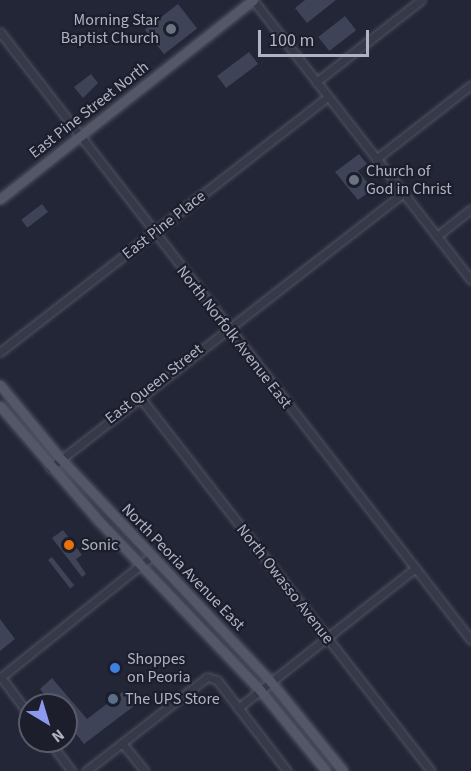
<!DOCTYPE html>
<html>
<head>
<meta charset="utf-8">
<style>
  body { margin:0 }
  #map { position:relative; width:471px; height:771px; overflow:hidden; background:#232637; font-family:"Source Sans 3",sans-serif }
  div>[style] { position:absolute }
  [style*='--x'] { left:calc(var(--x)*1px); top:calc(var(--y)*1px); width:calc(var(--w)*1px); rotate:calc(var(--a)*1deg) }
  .building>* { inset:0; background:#3f4357; transform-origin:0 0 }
  .roads { filter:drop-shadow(0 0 2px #515362) drop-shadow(0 0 2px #515362) }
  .minor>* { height:7px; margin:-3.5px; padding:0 3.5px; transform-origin:3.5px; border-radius:3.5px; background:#363948 }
  .major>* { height:9px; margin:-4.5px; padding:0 4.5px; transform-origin:4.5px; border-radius:4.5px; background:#545768 }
  .dots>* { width:16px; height:16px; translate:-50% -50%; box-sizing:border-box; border:3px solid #1c1e2c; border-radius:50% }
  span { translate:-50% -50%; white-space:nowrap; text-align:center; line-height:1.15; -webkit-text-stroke:4.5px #1c1e2c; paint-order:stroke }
  .poi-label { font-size:16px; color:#b1b3c4 }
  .right { translate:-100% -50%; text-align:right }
  .left { translate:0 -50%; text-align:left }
  .street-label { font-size:16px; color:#b1b3c4 }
  .north { position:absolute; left:18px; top:693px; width:60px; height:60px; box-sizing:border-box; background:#1c1e2c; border:2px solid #585a69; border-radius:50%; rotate:142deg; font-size:16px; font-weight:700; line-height:24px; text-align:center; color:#b1b3c4 }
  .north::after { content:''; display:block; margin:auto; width:21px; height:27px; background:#8c99ee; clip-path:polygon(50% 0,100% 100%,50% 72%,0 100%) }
  .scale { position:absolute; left:258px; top:30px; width:111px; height:27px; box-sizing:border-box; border:3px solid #b1b3c4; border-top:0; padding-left:8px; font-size:18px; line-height:21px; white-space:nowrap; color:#b1b3c4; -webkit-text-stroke:4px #1c1e2c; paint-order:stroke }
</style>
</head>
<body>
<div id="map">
  <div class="building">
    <div style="clip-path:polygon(305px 0,336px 0,307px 23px,295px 8px)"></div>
    <div style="left:178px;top:4px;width:31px;height:42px;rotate:52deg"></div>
    <div style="left:345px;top:16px;width:18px;height:34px;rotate:52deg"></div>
    <div style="left:249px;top:52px;width:15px;height:40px;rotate:53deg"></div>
    <div style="clip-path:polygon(91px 74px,98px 83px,83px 98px,74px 87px)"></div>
    <div style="clip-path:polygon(359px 154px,367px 164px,358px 171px,373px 189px,358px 200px,335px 172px)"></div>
    <div style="left:42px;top:204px;width:10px;height:26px;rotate:53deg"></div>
    <div style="clip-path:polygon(63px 530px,82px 555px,76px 559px,86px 574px,82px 577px,52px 538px)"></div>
    <div style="left:52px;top:557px;width:36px;height:5px;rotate:52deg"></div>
    <div style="clip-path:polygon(0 619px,15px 639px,0 651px)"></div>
    <div style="clip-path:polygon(52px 678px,87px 719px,125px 690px,134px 706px,84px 744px,66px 721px,66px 705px,53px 705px,40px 689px)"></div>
  </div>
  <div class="roads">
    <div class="minor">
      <div style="--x:253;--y:0;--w:355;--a:52.1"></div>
      <div style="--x:0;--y:32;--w:769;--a:52.24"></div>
      <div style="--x:316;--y:82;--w:133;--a:-38"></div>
      <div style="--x:376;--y:159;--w:120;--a:-37.9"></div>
      <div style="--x:437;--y:236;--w:43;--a:-38.5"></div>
      <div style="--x:0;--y:352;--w:415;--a:-37.9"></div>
      <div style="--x:139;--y:396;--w:475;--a:52.1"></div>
      <div style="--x:50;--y:468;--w:447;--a:-37.9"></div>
      <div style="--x:1;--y:677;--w:49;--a:53.4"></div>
      <div style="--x:0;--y:678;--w:195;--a:-38.8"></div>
      <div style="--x:238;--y:708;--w:226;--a:-38.3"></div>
      <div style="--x:49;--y:741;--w:38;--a:53"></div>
      <div style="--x:122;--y:743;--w:36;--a:51"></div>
      <div style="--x:86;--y:771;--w:153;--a:-37.8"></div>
      <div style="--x:207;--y:677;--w:10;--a:17"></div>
      <div style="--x:217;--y:680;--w:115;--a:52.4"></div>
    </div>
    <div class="major">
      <div style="--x:0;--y:199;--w:322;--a:-38.2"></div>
      <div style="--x:0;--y:385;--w:94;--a:50.6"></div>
      <div style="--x:60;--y:458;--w:308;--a:46.7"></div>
      <div style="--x:271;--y:682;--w:114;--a:51"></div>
      <div style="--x:0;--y:406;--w:150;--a:49.3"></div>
      <div style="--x:98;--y:520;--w:235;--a:46.4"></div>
      <div style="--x:260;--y:690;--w:104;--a:50.8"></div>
    </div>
  </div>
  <div class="dots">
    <div style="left:171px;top:29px;background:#6b7280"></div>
    <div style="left:354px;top:180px;background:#6b7280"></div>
    <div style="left:69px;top:545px;background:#e8710a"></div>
    <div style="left:115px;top:668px;background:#3f7fe0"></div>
    <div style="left:113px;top:699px;background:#5c6f8a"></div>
  </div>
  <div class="poi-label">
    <span class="right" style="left:159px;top:29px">Morning Star<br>Baptist Church</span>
    <span class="left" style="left:366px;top:180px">Church of<br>God in Christ</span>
    <span class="left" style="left:81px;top:545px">Sonic</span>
    <span class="left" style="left:127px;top:668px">Shoppes<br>on Peoria</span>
    <span class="left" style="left:125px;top:699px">The UPS Store</span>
  </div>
  <div class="street-label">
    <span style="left:89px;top:110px;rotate:-38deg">East Pine Street North</span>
    <span style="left:164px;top:225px;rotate:-38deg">East Pine Place</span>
    <span style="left:234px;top:337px;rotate:52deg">North Norfolk Avenue East</span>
    <span style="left:154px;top:384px;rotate:-38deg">East Queen Street</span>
    <span style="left:183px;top:567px;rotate:46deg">North Peoria Avenue East</span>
    <span style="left:285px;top:584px;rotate:52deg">North Owasso Avenue</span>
  </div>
  <div class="north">N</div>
  <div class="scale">100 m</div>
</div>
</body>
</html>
